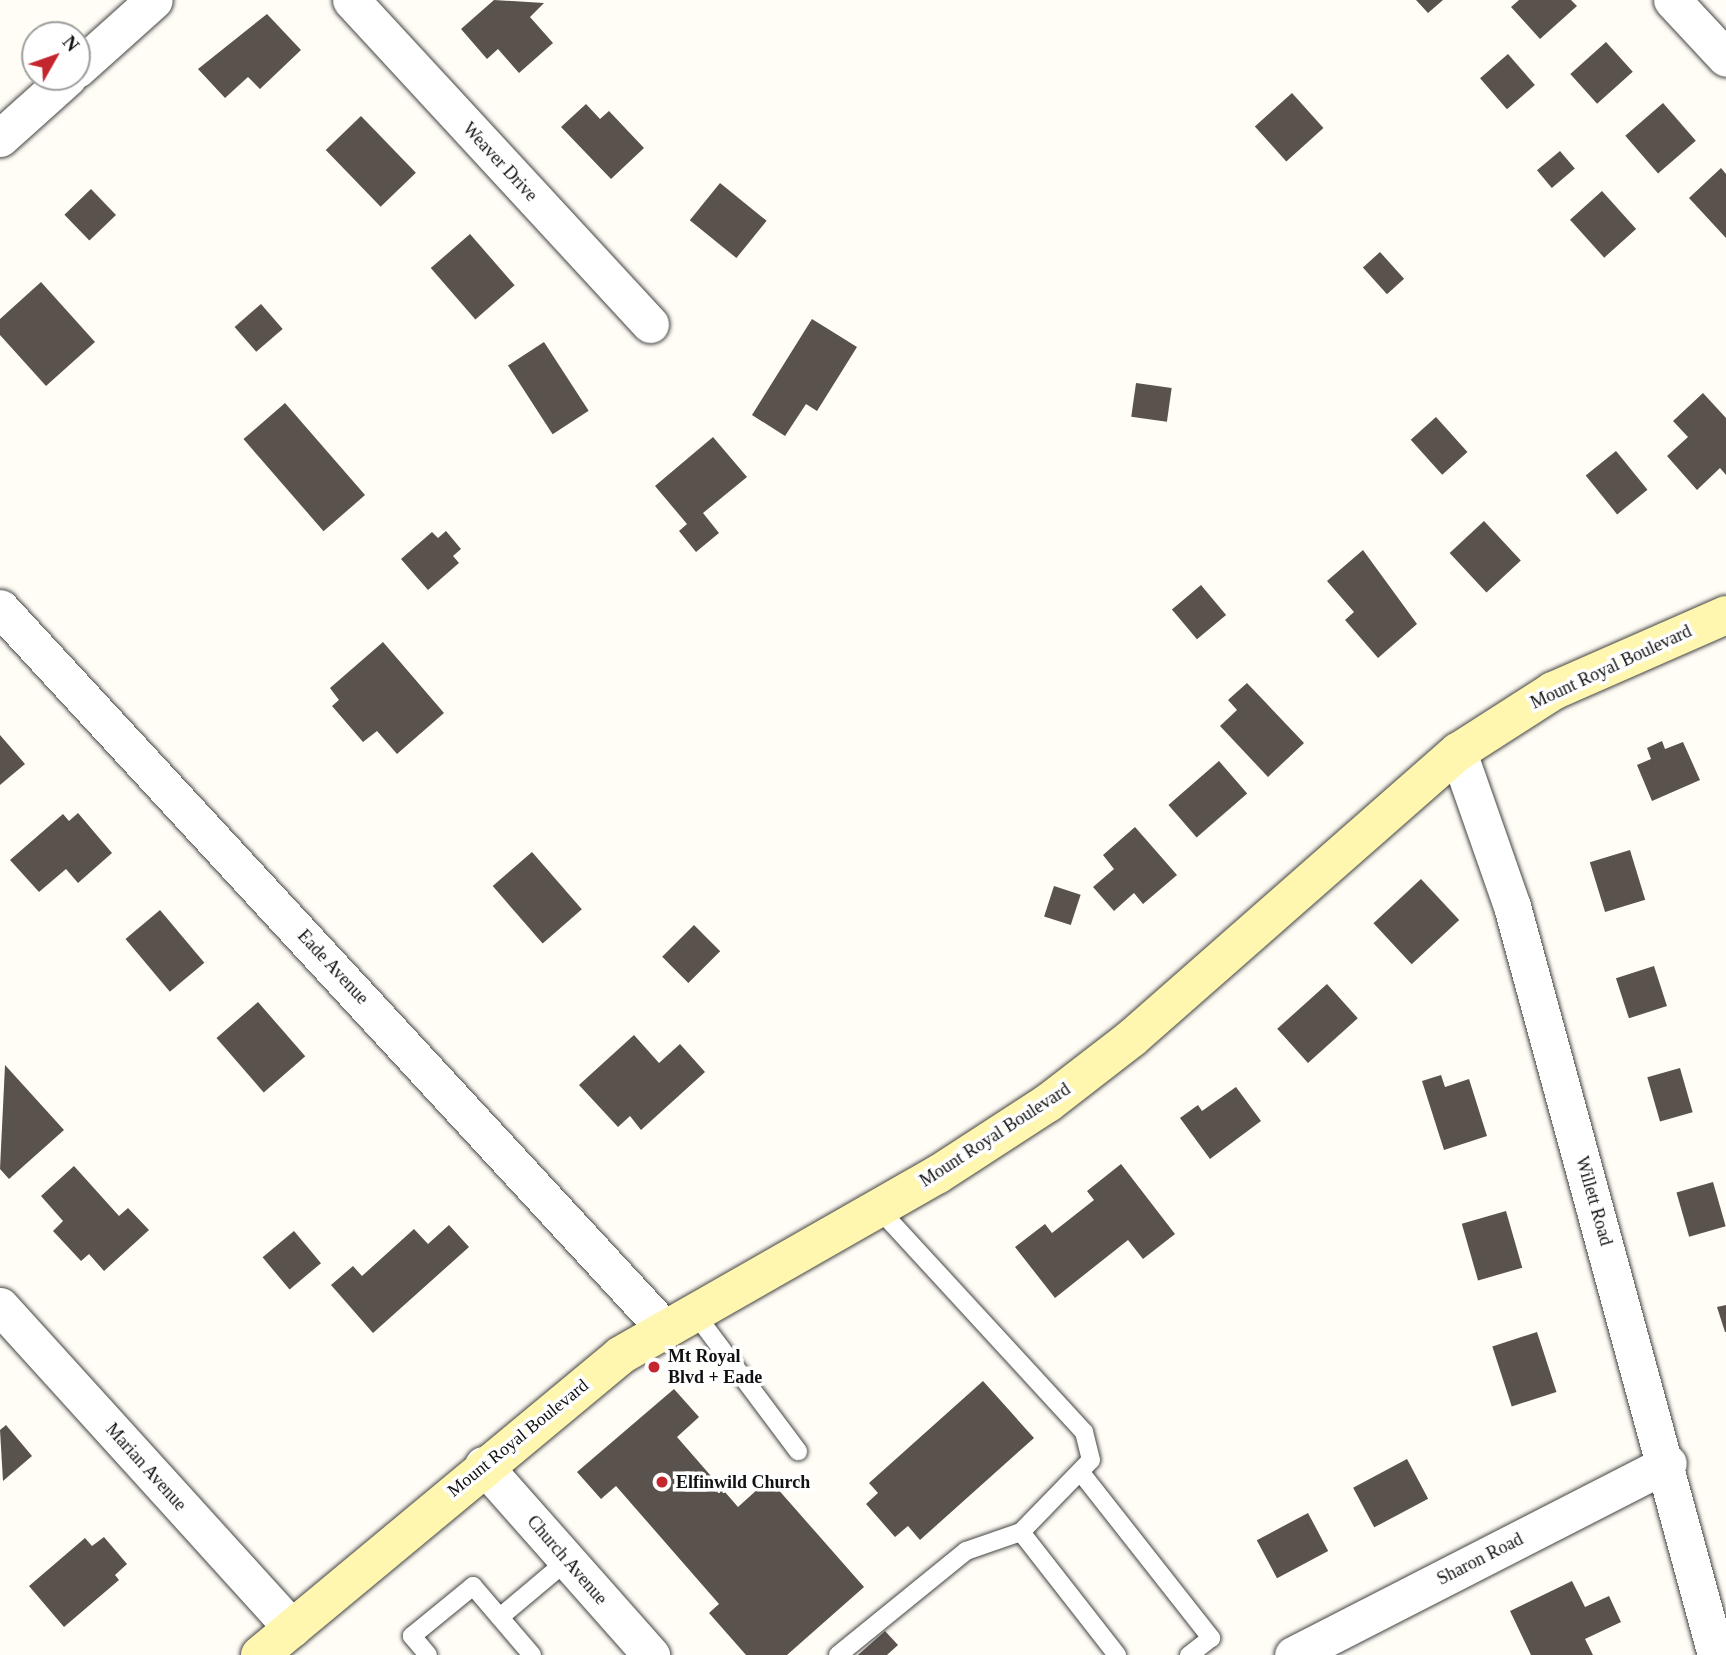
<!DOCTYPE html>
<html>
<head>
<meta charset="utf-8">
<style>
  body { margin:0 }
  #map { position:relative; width:1726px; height:1655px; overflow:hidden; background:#fffdf5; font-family:"Times New Roman",serif }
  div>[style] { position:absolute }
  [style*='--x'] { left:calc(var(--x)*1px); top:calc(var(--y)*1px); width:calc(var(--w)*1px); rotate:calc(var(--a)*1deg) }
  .building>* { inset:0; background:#5a524d; transform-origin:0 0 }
  .roads { filter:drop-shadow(0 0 2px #444) drop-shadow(0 0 2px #444) }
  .service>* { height:18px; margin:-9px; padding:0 9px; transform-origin:9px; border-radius:9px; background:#fff }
  .minor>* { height:37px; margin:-18.5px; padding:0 18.5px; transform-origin:18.5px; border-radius:18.5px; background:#fff }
  .secondary>* { height:38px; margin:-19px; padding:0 19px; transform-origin:19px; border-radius:19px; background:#fff6b0 }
  .dots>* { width:19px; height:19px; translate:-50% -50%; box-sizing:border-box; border:4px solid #fff; border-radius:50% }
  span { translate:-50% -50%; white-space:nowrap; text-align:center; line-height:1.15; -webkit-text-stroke:7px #fff; paint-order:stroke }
  .street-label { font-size:18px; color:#111 }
  .poi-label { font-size:18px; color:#111; font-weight:700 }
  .left { translate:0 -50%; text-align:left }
  .north { position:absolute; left:21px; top:21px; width:70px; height:70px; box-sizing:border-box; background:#fff; border:2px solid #a0a0a0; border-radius:50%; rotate:50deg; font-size:19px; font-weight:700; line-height:28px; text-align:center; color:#111 }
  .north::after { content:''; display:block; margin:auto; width:24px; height:32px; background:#c4262e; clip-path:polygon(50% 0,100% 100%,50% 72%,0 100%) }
</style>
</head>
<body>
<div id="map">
  <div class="building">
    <div style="clip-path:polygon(494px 0,544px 3px,530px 17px,553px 43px,519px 73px,498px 49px,487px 59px,461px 29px)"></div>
    <div style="clip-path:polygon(1416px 0,1443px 0,1428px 13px)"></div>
    <div style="clip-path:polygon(1519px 0,1571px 0,1577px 6px,1540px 39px,1511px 7px)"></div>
    <div style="clip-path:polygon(267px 14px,301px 50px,260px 89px,248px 77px,225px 98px,198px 69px)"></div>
    <div style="left:1606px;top:42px;width:40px;height:48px;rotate:48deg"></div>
    <div style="left:1508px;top:54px;width:41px;height:37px;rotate:49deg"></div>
    <div style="left:1292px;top:93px;width:47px;height:50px;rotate:48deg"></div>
    <div style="left:1663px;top:103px;width:50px;height:50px;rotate:49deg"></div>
    <div style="clip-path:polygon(586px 104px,600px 119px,609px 111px,644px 148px,611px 179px,561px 127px)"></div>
    <div style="left:361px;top:116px;width:79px;height:49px;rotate:46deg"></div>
    <div style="left:1560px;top:151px;width:23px;height:30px;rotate:50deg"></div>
    <div style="clip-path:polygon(1721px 168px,1726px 174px,1726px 238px,1689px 198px)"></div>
    <div style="left:720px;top:183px;width:60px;height:48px;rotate:39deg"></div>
    <div style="left:91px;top:189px;width:36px;height:37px;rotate:46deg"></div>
    <div style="left:1602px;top:191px;width:51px;height:43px;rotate:48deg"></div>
    <div style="left:470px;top:234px;width:68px;height:52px;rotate:49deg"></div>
    <div style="left:1380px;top:252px;width:36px;height:23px;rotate:48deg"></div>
    <div style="clip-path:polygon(41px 282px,95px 342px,46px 386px,0 335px,0 319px)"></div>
    <div style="left:261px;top:304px;width:33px;height:35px;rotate:49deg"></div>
    <div style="clip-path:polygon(812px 319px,857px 347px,817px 411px,806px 404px,785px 436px,752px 415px)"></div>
    <div style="left:544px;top:342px;width:82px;height:43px;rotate:57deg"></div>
    <div style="left:1136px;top:383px;width:36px;height:34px;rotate:8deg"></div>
    <div style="clip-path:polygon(1703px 393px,1726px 418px,1726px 475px,1720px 468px,1697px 490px,1667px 456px,1688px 437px,1673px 421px)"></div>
    <div style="left:285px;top:403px;width:122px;height:55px;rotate:49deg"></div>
    <div style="left:1436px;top:417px;width:47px;height:34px;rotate:48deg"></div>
    <div style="clip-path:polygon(713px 437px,747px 477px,703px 513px,719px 533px,696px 552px,679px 531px,687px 524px,655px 486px)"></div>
    <div style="left:1616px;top:451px;width:50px;height:39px;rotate:51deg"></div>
    <div style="left:1484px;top:521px;width:54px;height:47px;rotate:47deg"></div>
    <div style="clip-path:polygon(446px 531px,461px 549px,453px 556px,459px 563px,428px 590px,401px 559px,432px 532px,438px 538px)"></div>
    <div style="clip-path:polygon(1363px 550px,1417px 624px,1378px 658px,1345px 620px,1354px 612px,1327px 581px)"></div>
    <div style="left:1201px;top:585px;width:39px;height:38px;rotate:50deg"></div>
    <div style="clip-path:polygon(383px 642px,444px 713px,397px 754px,377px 731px,363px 742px,332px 706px,339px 700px,330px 688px)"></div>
    <div style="clip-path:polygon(1247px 683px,1304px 743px,1268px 777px,1220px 726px,1237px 710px,1228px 700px)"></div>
    <div style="clip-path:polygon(0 735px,25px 764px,0 785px)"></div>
    <div style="clip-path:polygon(1662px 741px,1665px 749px,1683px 742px,1700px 780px,1652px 801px,1637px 765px,1651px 759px,1647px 748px)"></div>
    <div style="left:1219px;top:761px;width:43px;height:67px;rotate:49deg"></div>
    <div style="clip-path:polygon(78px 813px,112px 853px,78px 883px,66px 869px,39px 892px,10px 860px,63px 814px,69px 821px)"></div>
    <div style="clip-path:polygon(1135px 827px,1177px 875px,1143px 904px,1134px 893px,1114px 911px,1093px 887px,1114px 869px,1103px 855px)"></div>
    <div style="left:1630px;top:850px;width:52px;height:42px;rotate:73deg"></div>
    <div style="left:532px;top:852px;width:76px;height:52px;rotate:49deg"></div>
    <div style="left:1421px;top:879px;width:56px;height:65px;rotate:47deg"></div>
    <div style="left:1054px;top:886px;width:28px;height:32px;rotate:18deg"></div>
    <div style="left:160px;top:910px;width:69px;height:45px;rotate:50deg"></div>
    <div style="left:694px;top:925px;width:37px;height:45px;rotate:45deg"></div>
    <div style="left:1654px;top:966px;width:42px;height:40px;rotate:72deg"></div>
    <div style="left:1327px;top:984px;width:46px;height:67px;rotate:48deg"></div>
    <div style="left:258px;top:1002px;width:72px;height:55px;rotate:49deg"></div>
    <div style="clip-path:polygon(634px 1035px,659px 1063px,680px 1044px,705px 1072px,641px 1130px,630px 1116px,618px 1127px,579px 1085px)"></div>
    <div style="clip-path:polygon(5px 1065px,64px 1130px,9px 1179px,0 1169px)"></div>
    <div style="left:1680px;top:1068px;width:46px;height:34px;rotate:74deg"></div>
    <div style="clip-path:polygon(1441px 1075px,1445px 1087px,1469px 1079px,1487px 1136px,1444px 1150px,1422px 1081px)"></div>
    <div style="clip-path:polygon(1236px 1087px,1261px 1121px,1210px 1159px,1180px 1118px,1198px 1105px,1202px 1111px)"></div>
    <div style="clip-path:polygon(1121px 1164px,1175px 1234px,1143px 1259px,1128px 1240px,1055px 1298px,1015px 1247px,1045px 1224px,1052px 1233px,1094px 1200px,1087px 1191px)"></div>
    <div style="clip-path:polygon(74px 1166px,119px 1216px,128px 1208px,149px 1230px,104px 1271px,89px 1254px,81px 1261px,53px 1231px,63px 1221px,41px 1196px)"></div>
    <div style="left:1713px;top:1182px;width:46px;height:38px;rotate:74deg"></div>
    <div style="left:1506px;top:1211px;width:59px;height:46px;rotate:74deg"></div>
    <div style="clip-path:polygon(449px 1225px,469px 1247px,373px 1333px,331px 1285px,353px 1266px,362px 1276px,414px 1229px,428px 1244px)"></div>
    <div style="left:294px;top:1231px;width:42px;height:41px;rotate:50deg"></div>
    <div style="clip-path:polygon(1726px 1305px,1726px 1332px,1725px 1332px,1717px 1307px)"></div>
    <div style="left:1537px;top:1332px;width:63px;height:47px;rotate:72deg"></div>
    <div style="clip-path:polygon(983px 1381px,1034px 1438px,920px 1540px,908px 1526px,895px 1537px,866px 1504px,878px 1493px,869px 1483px)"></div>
    <div style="clip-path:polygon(674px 1389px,699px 1417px,677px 1437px,738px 1507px,769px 1479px,864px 1587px,787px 1655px,746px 1655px,709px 1613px,719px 1604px,616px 1486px,601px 1499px,577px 1472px)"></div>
    <div style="clip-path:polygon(6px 1425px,32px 1456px,3px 1481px,0 1430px)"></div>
    <div style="left:1407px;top:1459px;width:45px;height:61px;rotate:62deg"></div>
    <div style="left:1308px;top:1513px;width:43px;height:58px;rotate:62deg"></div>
    <div style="clip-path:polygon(104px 1537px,127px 1564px,115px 1575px,119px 1580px,64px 1627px,29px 1586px,85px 1538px,92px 1546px)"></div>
    <div style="clip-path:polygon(1572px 1581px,1585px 1607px,1609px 1596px,1621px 1622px,1585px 1639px,1593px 1655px,1531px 1655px,1510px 1611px)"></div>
    <div style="clip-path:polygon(885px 1631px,898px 1645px,887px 1655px,858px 1655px)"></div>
  </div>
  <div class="roads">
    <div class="service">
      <div style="--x:694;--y:1312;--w:174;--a:53.2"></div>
      <div style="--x:1082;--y:1474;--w:209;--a:51.8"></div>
      <div style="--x:1211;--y:1638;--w:28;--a:142"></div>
      <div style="--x:1021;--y:1532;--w:156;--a:52"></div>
      <div style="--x:500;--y:1617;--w:89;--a:-40"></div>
      <div style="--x:428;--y:1655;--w:25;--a:-130"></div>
      <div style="--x:412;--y:1636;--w:79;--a:-39.3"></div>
      <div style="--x:473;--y:1586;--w:91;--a:49.5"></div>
      <div style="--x:838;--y:1655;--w:165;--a:-39.1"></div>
      <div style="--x:966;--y:1551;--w:58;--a:-19.1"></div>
      <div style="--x:1021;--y:1532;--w:100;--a:-45.8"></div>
      <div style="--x:1091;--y:1460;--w:29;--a:-104"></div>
      <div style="--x:1084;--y:1432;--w:304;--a:-132.6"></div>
    </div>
    <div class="minor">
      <div style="--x:351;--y:0;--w:441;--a:47.3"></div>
      <div style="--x:1672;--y:0;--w:79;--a:47"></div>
      <div style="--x:77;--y:69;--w:103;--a:-41.9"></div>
      <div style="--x:0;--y:138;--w:91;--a:-41.9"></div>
      <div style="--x:0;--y:608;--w:979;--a:47.32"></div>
      <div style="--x:1458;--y:752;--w:163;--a:70.7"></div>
      <div style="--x:1512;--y:906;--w:776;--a:74.76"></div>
      <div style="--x:0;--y:1306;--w:435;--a:47.8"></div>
      <div style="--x:483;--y:1465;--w:254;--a:48.5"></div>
      <div style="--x:1293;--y:1655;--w:421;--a:-27.1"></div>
    </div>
    <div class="secondary">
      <div style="--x:260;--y:1655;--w:469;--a:-39.7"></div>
      <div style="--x:621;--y:1355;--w:364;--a:-29.7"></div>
      <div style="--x:937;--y:1175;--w:132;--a:-33"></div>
      <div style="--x:1048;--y:1103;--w:106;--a:-37.7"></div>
      <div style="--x:1132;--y:1038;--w:434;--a:-41.3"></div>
      <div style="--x:1458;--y:752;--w:113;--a:-32.7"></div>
      <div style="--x:1553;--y:691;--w:189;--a:-23.7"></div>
    </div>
  </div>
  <div class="dots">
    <div style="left:654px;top:1367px;background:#c4262e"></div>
    <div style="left:662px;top:1482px;background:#c4262e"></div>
  </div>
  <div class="street-label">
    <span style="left:500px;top:162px;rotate:47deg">Weaver Drive</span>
    <span style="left:1611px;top:667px;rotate:-25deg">Mount Royal Boulevard</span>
    <span style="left:333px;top:967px;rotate:47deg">Eade Avenue</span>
    <span style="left:995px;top:1135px;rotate:-33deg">Mount Royal Boulevard</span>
    <span style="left:1594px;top:1201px;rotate:74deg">Willett Road</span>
    <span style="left:518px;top:1438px;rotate:-39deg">Mount Royal Boulevard</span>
    <span style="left:146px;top:1467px;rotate:48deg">Marian Avenue</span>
    <span style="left:1480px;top:1559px;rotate:-27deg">Sharon Road</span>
    <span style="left:567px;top:1560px;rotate:49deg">Church Avenue</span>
  </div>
  <div class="poi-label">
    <span class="left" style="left:668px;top:1367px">Mt Royal<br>Blvd + Eade</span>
    <span class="left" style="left:676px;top:1482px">Elfinwild Church</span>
  </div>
  <div class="north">N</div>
</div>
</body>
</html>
